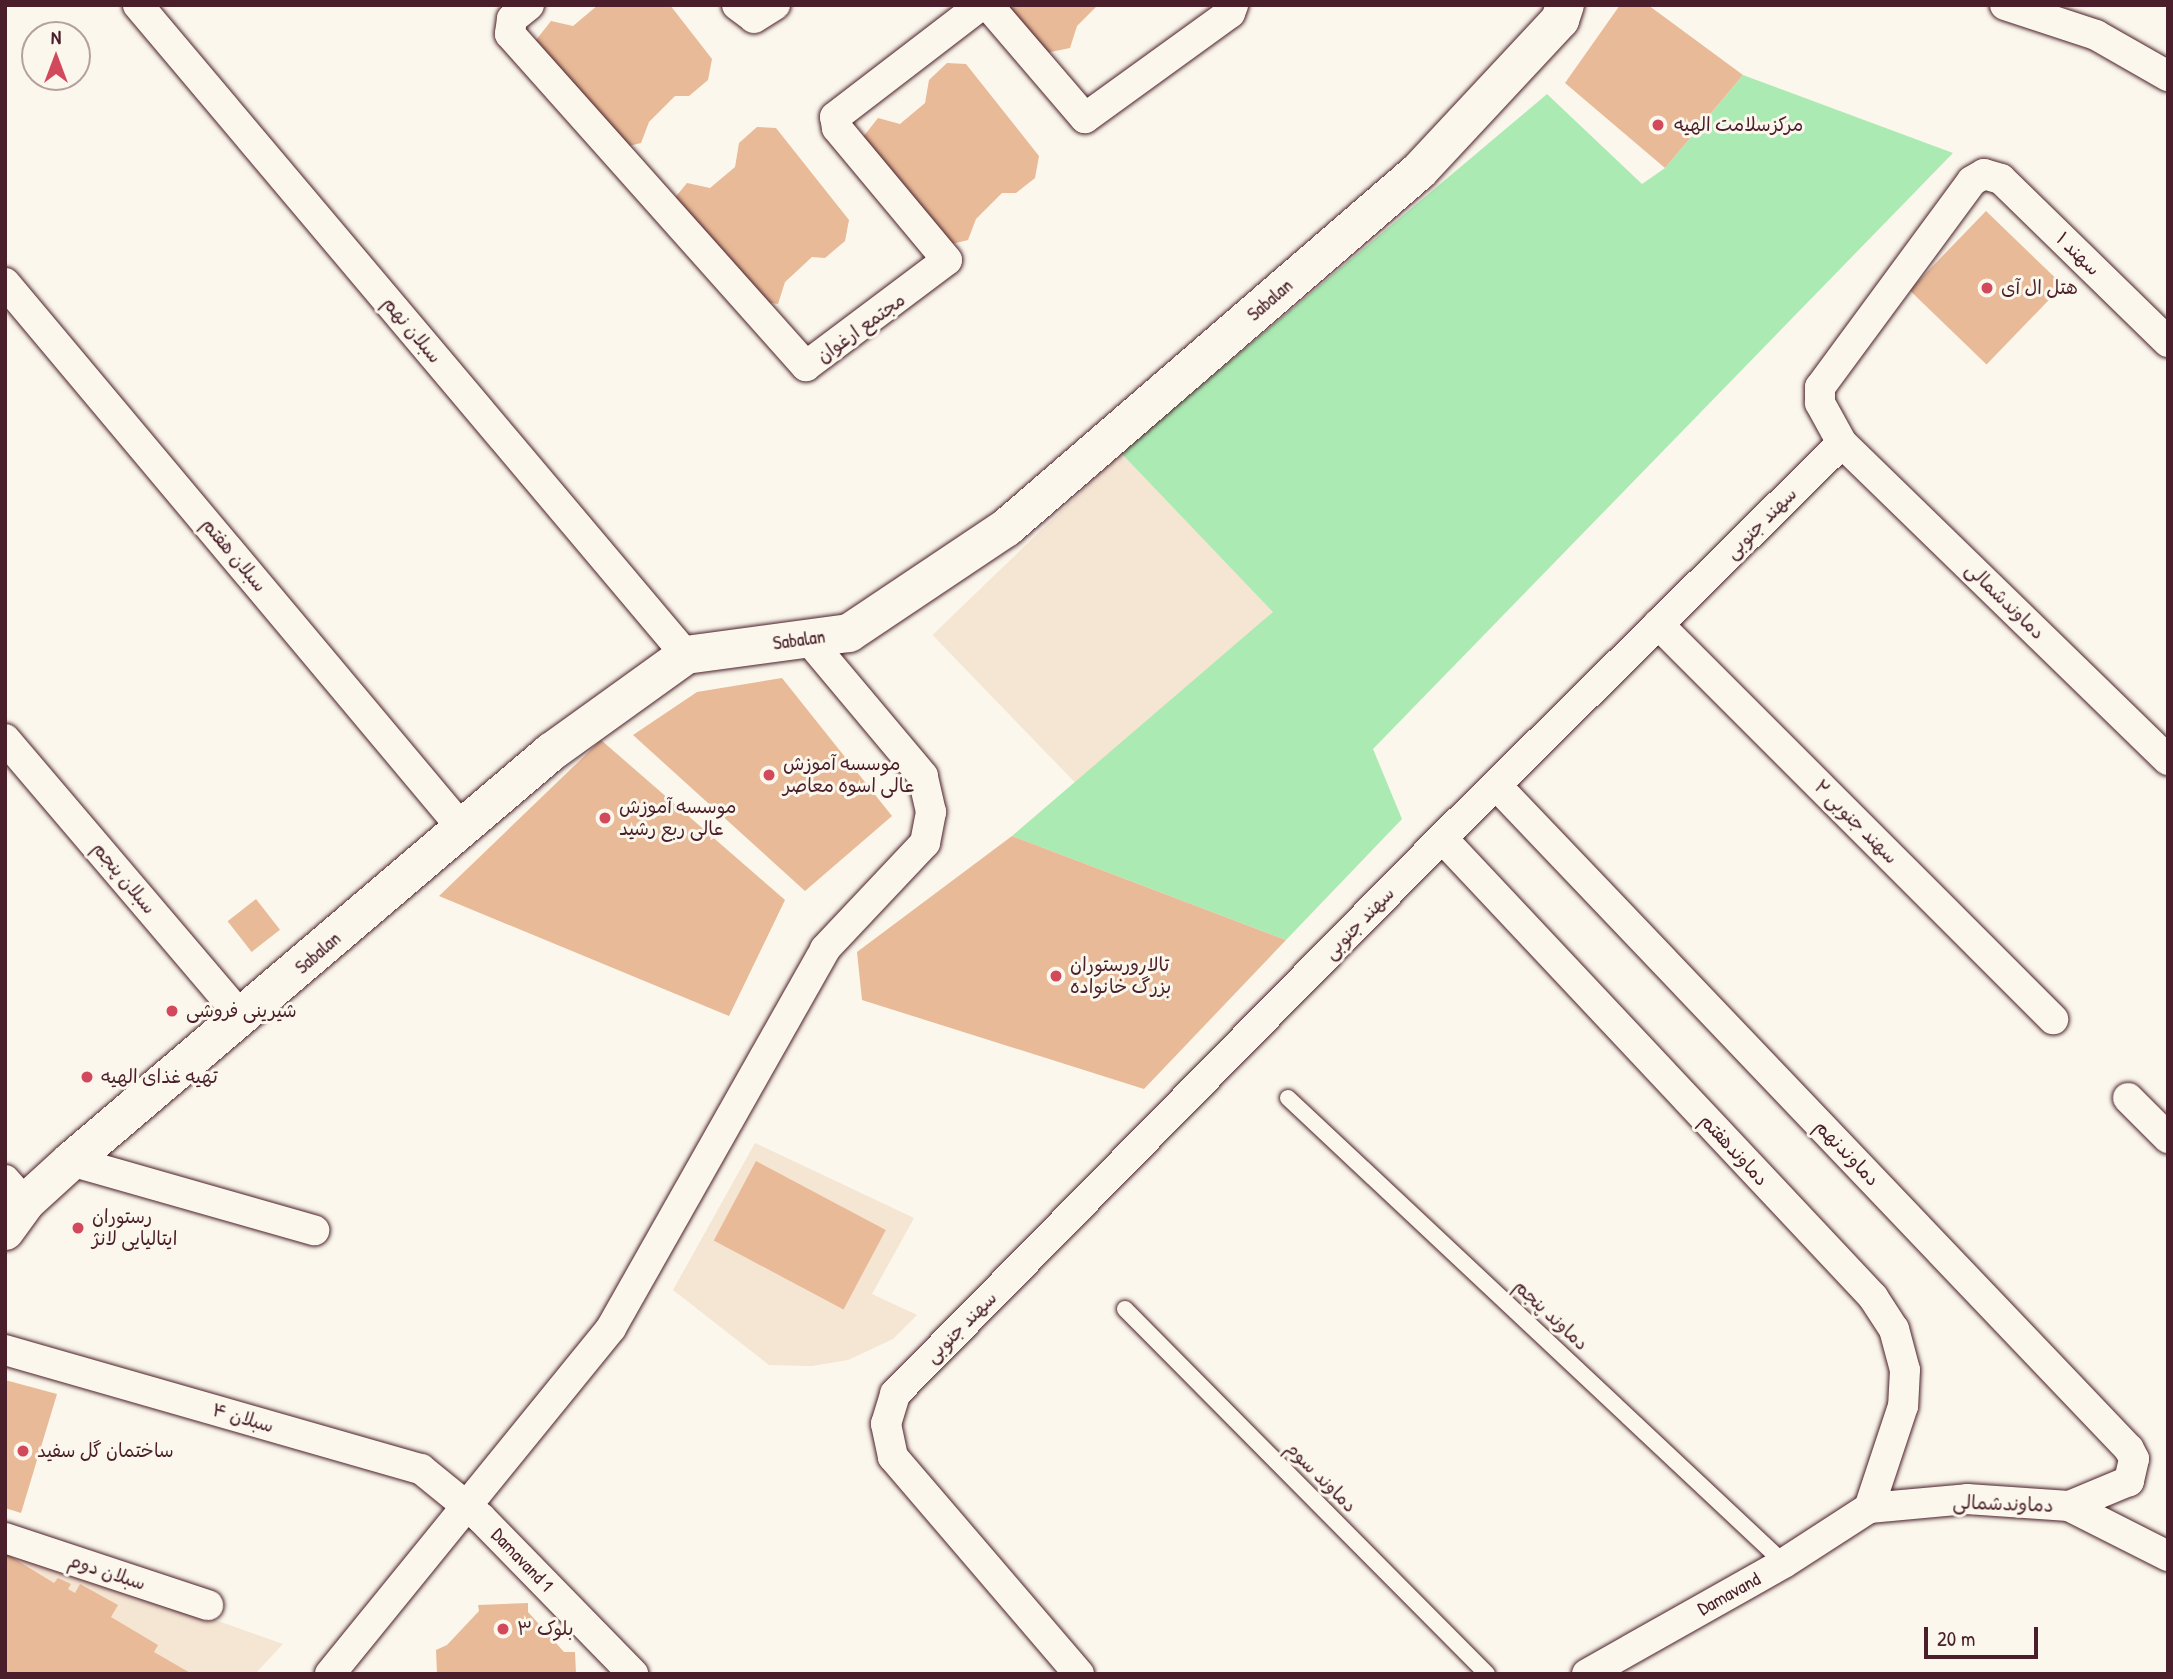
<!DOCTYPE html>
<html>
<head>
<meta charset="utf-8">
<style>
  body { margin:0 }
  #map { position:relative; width:2173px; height:1679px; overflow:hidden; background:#fbf7ec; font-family:"Patrick Hand","Playpen Sans Arabic",sans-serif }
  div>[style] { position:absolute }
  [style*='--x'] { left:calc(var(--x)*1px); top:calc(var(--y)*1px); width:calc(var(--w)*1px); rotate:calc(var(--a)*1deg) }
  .built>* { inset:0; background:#f5e5d3; transform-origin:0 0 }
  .green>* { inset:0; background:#abebb3 }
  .building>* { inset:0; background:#e8ba98; transform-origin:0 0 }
  .roads { filter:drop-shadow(0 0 2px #4a1f2b) drop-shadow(0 0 2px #4a1f2b) }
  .service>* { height:16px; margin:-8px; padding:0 8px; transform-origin:8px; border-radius:8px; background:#fbf7ec }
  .minor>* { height:30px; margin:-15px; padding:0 15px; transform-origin:15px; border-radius:15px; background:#fbf7ec }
  .tertiary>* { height:38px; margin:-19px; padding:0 19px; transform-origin:19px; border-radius:19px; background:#fbf7ec }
  .dots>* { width:19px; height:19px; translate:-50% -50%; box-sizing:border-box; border:4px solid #fbf7ec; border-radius:50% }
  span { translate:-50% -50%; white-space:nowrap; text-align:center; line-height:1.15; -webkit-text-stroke:6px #fbf7ec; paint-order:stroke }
  .poi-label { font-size:19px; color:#4a1f2b }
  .left { translate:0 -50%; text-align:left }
  .street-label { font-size:19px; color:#4a1f2b }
  .frame { position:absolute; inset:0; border:7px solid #4a1f2b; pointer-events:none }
  .north { position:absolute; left:21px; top:21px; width:70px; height:70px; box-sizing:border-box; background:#fbf7ec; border:2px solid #b4a19f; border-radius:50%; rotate:0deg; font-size:19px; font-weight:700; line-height:28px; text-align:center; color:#4a1f2b }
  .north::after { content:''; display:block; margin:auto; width:24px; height:32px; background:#d1495b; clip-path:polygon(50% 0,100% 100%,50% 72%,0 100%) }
  .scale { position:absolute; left:1924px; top:1627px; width:114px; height:32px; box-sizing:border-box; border:4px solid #4a1f2b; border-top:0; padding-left:9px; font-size:21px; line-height:24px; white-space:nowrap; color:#4a1f2b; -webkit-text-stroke:5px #fbf7ec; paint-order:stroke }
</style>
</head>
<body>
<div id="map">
  <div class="built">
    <div style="left:1121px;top:453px;width:220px;height:262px;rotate:46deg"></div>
    <div style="clip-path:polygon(755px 1143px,914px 1218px,872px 1294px,917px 1315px,893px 1339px,848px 1360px,812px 1366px,769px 1365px,673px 1290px)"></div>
    <div style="clip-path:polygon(5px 1545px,283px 1644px,255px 1674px,5px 1674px)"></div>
  </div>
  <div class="green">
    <div style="clip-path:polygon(1743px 75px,1953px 153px,1373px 749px,1402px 819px,1286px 940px,1012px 836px,1273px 612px,1121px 453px,1547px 94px,1642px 184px,1665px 168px)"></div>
  </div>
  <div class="building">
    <div style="clip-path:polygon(598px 5px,670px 5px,712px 59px,708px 80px,689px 96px,675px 96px,649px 122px,641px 143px,613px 150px,540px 59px,536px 40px,551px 21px,573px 26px)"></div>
    <div style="clip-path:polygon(1002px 5px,1098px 5px,1077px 26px,1070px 48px,1041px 54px)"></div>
    <div style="clip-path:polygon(1620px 5px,1648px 5px,1743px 75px,1665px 168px,1565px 83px)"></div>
    <div style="clip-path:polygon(947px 63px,966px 64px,1039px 156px,1035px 178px,1016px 193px,1002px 193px,976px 219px,968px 240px,940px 247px,863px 137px,878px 118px,900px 124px,925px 103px,929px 80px)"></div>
    <div style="clip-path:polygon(757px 127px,776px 128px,849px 220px,845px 241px,825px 258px,812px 257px,785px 282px,778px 304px,759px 301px,673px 200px,687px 183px,710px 188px,735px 167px,739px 143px)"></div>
    <div style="left:1986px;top:211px;width:107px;height:110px;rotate:44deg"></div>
    <div style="clip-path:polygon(782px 678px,892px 816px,805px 891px,633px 735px,697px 692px)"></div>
    <div style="clip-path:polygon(601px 740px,785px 900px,729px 1016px,439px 896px)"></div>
    <div style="clip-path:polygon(1012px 836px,1286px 940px,1144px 1089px,862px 1000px,857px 952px)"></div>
    <div style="left:256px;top:899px;width:39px;height:36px;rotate:52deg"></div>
    <div style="left:756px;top:1161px;width:147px;height:90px;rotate:28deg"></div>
    <div style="clip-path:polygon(5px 1380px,57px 1394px,21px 1513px,5px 1508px)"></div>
    <div style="clip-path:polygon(5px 1553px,54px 1583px,58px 1578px,71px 1584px,68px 1589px,75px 1593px,80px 1584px,118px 1605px,111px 1617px,158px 1645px,154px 1652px,192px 1674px,5px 1674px)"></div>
    <div style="clip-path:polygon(528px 1603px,528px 1612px,564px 1652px,575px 1652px,576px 1674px,437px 1674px,436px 1650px,447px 1645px,479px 1611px,478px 1605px)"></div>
  </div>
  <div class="roads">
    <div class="service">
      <div style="--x:1288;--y:1098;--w:680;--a:43.15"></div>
      <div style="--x:1125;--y:1309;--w:514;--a:45.24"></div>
    </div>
    <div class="minor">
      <div style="--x:138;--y:5;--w:850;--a:49.87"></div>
      <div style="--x:529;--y:5;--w:22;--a:141"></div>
      <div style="--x:512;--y:19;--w:15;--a:98"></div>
      <div style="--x:510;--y:34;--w:445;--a:48.3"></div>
      <div style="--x:806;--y:366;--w:176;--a:-36.9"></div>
      <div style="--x:947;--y:260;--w:172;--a:-129.8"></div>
      <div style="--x:837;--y:128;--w:11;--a:-100"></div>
      <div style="--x:835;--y:117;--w:184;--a:-37.5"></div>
      <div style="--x:737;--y:5;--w:21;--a:37"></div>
      <div style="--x:754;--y:18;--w:25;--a:-32"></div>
      <div style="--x:988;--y:5;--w:149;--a:49.4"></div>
      <div style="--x:1085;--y:118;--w:179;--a:-35.9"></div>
      <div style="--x:1230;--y:13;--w:9;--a:-69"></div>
      <div style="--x:2005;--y:5;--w:96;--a:18.2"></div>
      <div style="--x:2096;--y:35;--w:83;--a:29.7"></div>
      <div style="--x:5;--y:283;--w:711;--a:50.02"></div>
      <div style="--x:2168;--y:342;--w:233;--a:-135.7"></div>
      <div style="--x:2001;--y:179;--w:18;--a:-164"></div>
      <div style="--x:1984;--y:174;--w:14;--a:150"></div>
      <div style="--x:1972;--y:181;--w:256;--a:126.4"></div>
      <div style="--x:1820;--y:387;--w:16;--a:90"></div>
      <div style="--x:1820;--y:403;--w:46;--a:61.2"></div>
      <div style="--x:1842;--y:443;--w:455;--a:44.2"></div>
      <div style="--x:1658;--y:624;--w:559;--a:45"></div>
      <div style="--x:5;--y:739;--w:365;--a:49.6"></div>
      <div style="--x:1496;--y:785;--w:917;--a:46.37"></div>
      <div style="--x:2129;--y:1449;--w:11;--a:63"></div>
      <div style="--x:2134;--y:1459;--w:23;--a:103"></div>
      <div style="--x:2129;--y:1481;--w:65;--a:157.4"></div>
      <div style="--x:1442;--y:838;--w:630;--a:46.8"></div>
      <div style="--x:1873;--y:1297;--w:38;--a:57"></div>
      <div style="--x:1894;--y:1329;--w:42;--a:75"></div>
      <div style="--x:1905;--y:1370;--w:36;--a:93"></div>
      <div style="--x:1903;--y:1406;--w:108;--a:108.4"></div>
      <div style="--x:2128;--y:1098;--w:57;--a:45"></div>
      <div style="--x:71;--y:1161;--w:253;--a:15.9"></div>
      <div style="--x:5;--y:1180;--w:30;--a:49"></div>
      <div style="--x:5;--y:1350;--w:433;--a:16"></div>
      <div style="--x:421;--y:1469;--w:77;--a:39.2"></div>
      <div style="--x:481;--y:1518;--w:218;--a:45.7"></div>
      <div style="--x:5;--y:1538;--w:214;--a:18.3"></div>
      <div style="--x:330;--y:1674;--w:446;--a:-50.9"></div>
      <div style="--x:611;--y:1328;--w:435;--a:-60.5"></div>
      <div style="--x:825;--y:949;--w:146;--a:-46.7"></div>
      <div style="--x:925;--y:843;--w:32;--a:-79"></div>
      <div style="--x:931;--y:812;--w:37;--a:-103"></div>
      <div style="--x:923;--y:776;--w:179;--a:-130"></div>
      <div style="--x:1079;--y:1674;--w:286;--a:-130.6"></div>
      <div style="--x:893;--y:1457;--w:34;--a:-102"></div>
      <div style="--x:886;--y:1424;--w:31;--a:-73"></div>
      <div style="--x:895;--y:1394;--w:780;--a:-45.47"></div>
      <div style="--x:1442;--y:838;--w:562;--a:-44.64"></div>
      <div style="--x:1587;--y:1674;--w:226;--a:-29.4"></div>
      <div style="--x:1784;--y:1563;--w:101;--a:-32.9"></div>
      <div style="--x:1869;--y:1508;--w:98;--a:-5.2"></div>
      <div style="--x:1967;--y:1499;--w:102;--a:3.9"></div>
      <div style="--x:2069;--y:1506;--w:111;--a:26.8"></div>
    </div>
    <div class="tertiary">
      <div style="--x:5;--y:1231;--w:34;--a:-54"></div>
      <div style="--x:25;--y:1203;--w:62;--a:-42.4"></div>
      <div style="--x:71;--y:1161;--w:631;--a:-40.43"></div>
      <div style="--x:551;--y:752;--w:166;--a:-35.7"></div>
      <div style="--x:686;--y:655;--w:164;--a:-7.7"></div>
      <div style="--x:849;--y:633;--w:189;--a:-33.8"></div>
      <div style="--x:1006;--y:528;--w:546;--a:-40.84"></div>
      <div style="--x:1419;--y:171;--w:207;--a:-47"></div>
      <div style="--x:1560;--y:20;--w:16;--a:-72"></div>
    </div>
  </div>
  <div class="dots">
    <div style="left:1658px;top:125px;background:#d1495b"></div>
    <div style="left:1987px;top:288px;background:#d1495b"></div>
    <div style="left:769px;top:775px;background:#d1495b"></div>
    <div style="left:605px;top:818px;background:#d1495b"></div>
    <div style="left:1056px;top:976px;background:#d1495b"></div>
    <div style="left:172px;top:1011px;background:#d1495b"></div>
    <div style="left:87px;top:1077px;background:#d1495b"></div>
    <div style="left:78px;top:1228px;background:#d1495b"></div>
    <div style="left:23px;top:1451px;background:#d1495b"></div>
    <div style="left:503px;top:1629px;background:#d1495b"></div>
  </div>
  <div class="poi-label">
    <span class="left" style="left:1674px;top:125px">مرکزسلامت الهیه</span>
    <span class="left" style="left:2001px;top:288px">هتل ال آی</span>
    <span class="left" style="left:783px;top:775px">موسسه آموزش<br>عالی اسوه معاصر</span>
    <span class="left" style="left:619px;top:818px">موسسه آموزش<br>عالی ربع رشید</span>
    <span class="left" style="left:1070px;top:976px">تالارورستوران<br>بزرگ خانواده</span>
    <span class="left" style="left:186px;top:1011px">شیرینی فروشی</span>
    <span class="left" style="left:101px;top:1077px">تهیه غذای الهیه</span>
    <span class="left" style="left:92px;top:1228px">رستوران<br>ایتالیایی لانژ</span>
    <span class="left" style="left:37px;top:1451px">ساختمان گل سفید</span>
    <span class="left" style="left:517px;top:1629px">بلوک ۳</span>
  </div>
  <div class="street-label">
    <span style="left:2078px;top:254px;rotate:44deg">سهند ۱</span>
    <span style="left:1270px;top:300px;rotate:-41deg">Sabalan</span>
    <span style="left:861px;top:328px;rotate:-36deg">مجتمع ارغوان</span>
    <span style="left:412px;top:330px;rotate:50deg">سبلان نهم</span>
    <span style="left:1761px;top:523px;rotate:-45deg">سهند جنوبی</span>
    <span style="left:234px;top:555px;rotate:50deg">سبلان هفتم</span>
    <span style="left:2005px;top:601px;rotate:44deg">دماوندشمالی</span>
    <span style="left:799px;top:640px;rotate:-8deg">Sabalan</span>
    <span style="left:1856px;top:822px;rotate:45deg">سهند جنوبی ۲</span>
    <span style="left:124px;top:878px;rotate:50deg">سبلان پنجم</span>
    <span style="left:1359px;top:923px;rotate:-46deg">سهند جنوبی</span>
    <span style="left:318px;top:953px;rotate:-41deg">Sabalan</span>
    <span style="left:1734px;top:1150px;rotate:47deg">دماوندهفتم</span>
    <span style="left:1847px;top:1153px;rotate:46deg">دماوندنهم</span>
    <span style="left:1551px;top:1315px;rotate:43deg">دماوند پنجم</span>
    <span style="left:961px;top:1327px;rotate:-45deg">سهند جنوبی</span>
    <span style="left:243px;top:1418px;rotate:16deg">سبلان ۴</span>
    <span style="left:1321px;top:1477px;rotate:45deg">دماوند سوم</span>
    <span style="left:2003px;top:1504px;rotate:2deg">دماوندشمالی</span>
    <span style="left:522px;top:1560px;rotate:46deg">Damavand 1</span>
    <span style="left:107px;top:1572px;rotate:18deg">سبلان دوم</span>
    <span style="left:1729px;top:1594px;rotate:-29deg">Damavand</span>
  </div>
  <div class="frame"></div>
  <div class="north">N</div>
  <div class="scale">20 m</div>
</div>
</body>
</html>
